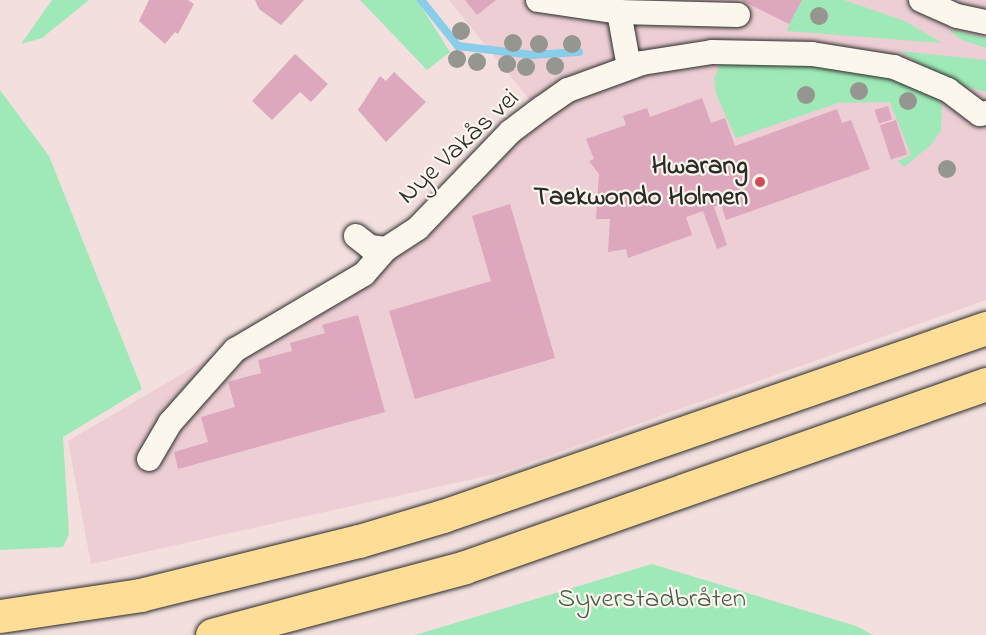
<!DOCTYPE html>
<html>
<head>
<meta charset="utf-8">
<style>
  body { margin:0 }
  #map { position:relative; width:986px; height:635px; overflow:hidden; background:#f2dfde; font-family:"Indie Flower",sans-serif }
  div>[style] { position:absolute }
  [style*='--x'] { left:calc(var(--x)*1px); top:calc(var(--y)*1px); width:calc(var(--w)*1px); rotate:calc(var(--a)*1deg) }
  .built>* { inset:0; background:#ecced4 }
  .green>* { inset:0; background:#9fe9b8 }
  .stream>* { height:8px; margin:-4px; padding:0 4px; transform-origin:4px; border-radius:4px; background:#88cde9 }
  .building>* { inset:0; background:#dda7bd; transform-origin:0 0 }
  .roads { filter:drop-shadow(0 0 2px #2b2b2b) drop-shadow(0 0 2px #2b2b2b) }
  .minor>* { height:24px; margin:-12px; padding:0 12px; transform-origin:12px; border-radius:12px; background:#fbf7ec }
  .highway>* { height:33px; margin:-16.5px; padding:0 16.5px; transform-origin:16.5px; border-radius:16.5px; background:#fedd96 }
  .trees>* { width:18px; height:18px; margin:-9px; border-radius:50%; background:#94968f }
  .dots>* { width:16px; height:16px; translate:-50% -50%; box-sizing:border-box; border:3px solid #fbf7ec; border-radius:50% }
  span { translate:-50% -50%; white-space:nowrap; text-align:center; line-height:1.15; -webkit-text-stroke:4.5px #fbf7ec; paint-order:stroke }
  .street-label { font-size:27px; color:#2b2b2b }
  .poi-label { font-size:27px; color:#2b2b2b; font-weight:700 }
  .right { translate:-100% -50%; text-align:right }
  .park-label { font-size:27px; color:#485a4e }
</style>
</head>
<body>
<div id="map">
  <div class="built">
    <div style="clip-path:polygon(449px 0,986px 0,986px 300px,500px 473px,91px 564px,68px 441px,362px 268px,533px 104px)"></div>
  </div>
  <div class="green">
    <div style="clip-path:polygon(52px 0,89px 0,42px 38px,21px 44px)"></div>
    <div style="clip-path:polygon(360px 0,417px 0,450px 52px,427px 70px)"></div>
    <div style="clip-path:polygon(798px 0,844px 0,905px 21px,942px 43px,787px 31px)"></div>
    <div style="clip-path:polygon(953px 30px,986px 38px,986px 48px,962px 40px,950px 31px)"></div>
    <div style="clip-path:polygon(899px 51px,986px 60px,986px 92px,953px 83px)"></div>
    <div style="clip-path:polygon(721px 62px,801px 63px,863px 70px,904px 82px,929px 91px,942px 104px,941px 130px,932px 144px,904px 167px,898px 161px,911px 155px,890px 102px,838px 103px,736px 138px,716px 94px,714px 79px)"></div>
    <div style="clip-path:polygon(0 90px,49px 156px,142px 389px,63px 437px,69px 534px,63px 547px,0 550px)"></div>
    <div style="clip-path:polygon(652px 564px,856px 626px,873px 635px,415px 635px)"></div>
  </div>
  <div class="stream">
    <div style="--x:421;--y:0;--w:59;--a:51.2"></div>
    <div style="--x:458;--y:46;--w:75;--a:6.9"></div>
    <div style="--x:532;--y:55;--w:47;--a:-3.7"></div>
  </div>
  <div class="building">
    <div style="clip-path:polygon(149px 0,188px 0,194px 4px,178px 34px,175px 32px,165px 44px,139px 21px)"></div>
    <div style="clip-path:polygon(255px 0,304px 0,281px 25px,259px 9px)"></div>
    <div style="clip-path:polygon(465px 0,496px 0,477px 15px)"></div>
    <div style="clip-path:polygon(741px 0,802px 0,789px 24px)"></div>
    <div style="clip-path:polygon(295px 54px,328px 84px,311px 102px,300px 92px,272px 120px,252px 101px)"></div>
    <div style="clip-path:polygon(394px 72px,426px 102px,386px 142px,358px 110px,380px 76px,386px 81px)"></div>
    <div style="clip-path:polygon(702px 98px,711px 123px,725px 118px,735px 146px,837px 109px,842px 123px,851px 120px,870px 169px,726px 220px,721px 204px,714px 207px,727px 245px,717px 249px,703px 211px,686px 217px,692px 235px,628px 258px,626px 249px,608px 252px,610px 219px,596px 219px,599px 174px,589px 161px,594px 159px,586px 139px,626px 125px,623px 116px,647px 108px,650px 117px)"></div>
    <div style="left:888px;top:106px;width:14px;height:14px;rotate:73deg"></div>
    <div style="left:896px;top:120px;width:36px;height:17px;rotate:72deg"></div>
    <div style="clip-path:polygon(510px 204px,555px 358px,415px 399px,389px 311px,491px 281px,472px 216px)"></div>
    <div style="clip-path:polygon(358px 315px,385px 412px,178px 469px,174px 452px,208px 442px,201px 417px,235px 407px,228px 382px,261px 373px,258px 360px,292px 351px,290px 343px,325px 333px,322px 325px)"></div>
  </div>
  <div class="roads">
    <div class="minor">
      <div style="--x:538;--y:0;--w:82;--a:8.4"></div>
      <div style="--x:619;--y:12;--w:56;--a:79.7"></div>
      <div style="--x:921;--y:0;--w:39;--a:24"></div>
      <div style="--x:957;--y:16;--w:30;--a:12"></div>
      <div style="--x:619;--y:12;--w:119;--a:1.4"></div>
      <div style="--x:356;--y:236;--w:18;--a:38"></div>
      <div style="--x:370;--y:247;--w:16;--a:7"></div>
      <div style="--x:386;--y:249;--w:38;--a:-33"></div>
      <div style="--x:418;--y:228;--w:133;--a:-46.2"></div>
      <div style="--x:510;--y:132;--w:40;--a:-37"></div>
      <div style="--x:542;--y:108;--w:32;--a:-35"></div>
      <div style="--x:568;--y:90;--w:79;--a:-20"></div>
      <div style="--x:642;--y:63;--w:71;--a:-8.9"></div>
      <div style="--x:712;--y:52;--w:100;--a:1.1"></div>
      <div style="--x:812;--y:54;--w:83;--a:9"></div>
      <div style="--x:894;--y:67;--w:59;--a:23.1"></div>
      <div style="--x:948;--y:90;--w:40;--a:37"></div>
      <div style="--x:980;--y:114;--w:6;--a:-9"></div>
      <div style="--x:149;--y:459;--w:42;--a:-59.7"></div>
      <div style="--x:170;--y:423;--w:98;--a:-48.3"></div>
      <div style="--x:235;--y:350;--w:150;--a:-30.5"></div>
      <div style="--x:364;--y:274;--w:33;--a:-49"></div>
    </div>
    <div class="highway">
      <div style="--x:0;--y:616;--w:142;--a:-8.5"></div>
      <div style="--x:140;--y:595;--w:226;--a:-13.9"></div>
      <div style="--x:359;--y:541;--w:88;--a:-16.6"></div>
      <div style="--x:443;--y:516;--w:575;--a:-19.1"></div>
      <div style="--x:212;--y:635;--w:262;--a:-15"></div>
      <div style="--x:465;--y:567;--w:552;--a:-19.35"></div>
    </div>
  </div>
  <div class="trees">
    <div style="left:819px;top:16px"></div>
    <div style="left:461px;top:31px"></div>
    <div style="left:513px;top:43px"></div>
    <div style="left:539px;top:44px"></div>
    <div style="left:572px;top:44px"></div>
    <div style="left:457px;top:59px"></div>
    <div style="left:477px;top:62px"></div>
    <div style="left:507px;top:64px"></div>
    <div style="left:555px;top:66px"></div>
    <div style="left:526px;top:67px"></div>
    <div style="left:859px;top:91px"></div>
    <div style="left:806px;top:95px"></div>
    <div style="left:908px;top:101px"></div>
    <div style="left:947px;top:169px"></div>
  </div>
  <div class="dots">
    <div style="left:760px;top:182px;background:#d1495b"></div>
  </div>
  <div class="street-label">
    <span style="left:459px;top:147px;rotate:-43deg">Nye Vakås vei</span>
  </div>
  <div class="poi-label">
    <span class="right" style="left:748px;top:182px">Hwarang<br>Taekwondo Holmen</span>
  </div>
  <div class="park-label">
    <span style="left:652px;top:600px">Syverstadbråten</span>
  </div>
</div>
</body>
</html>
